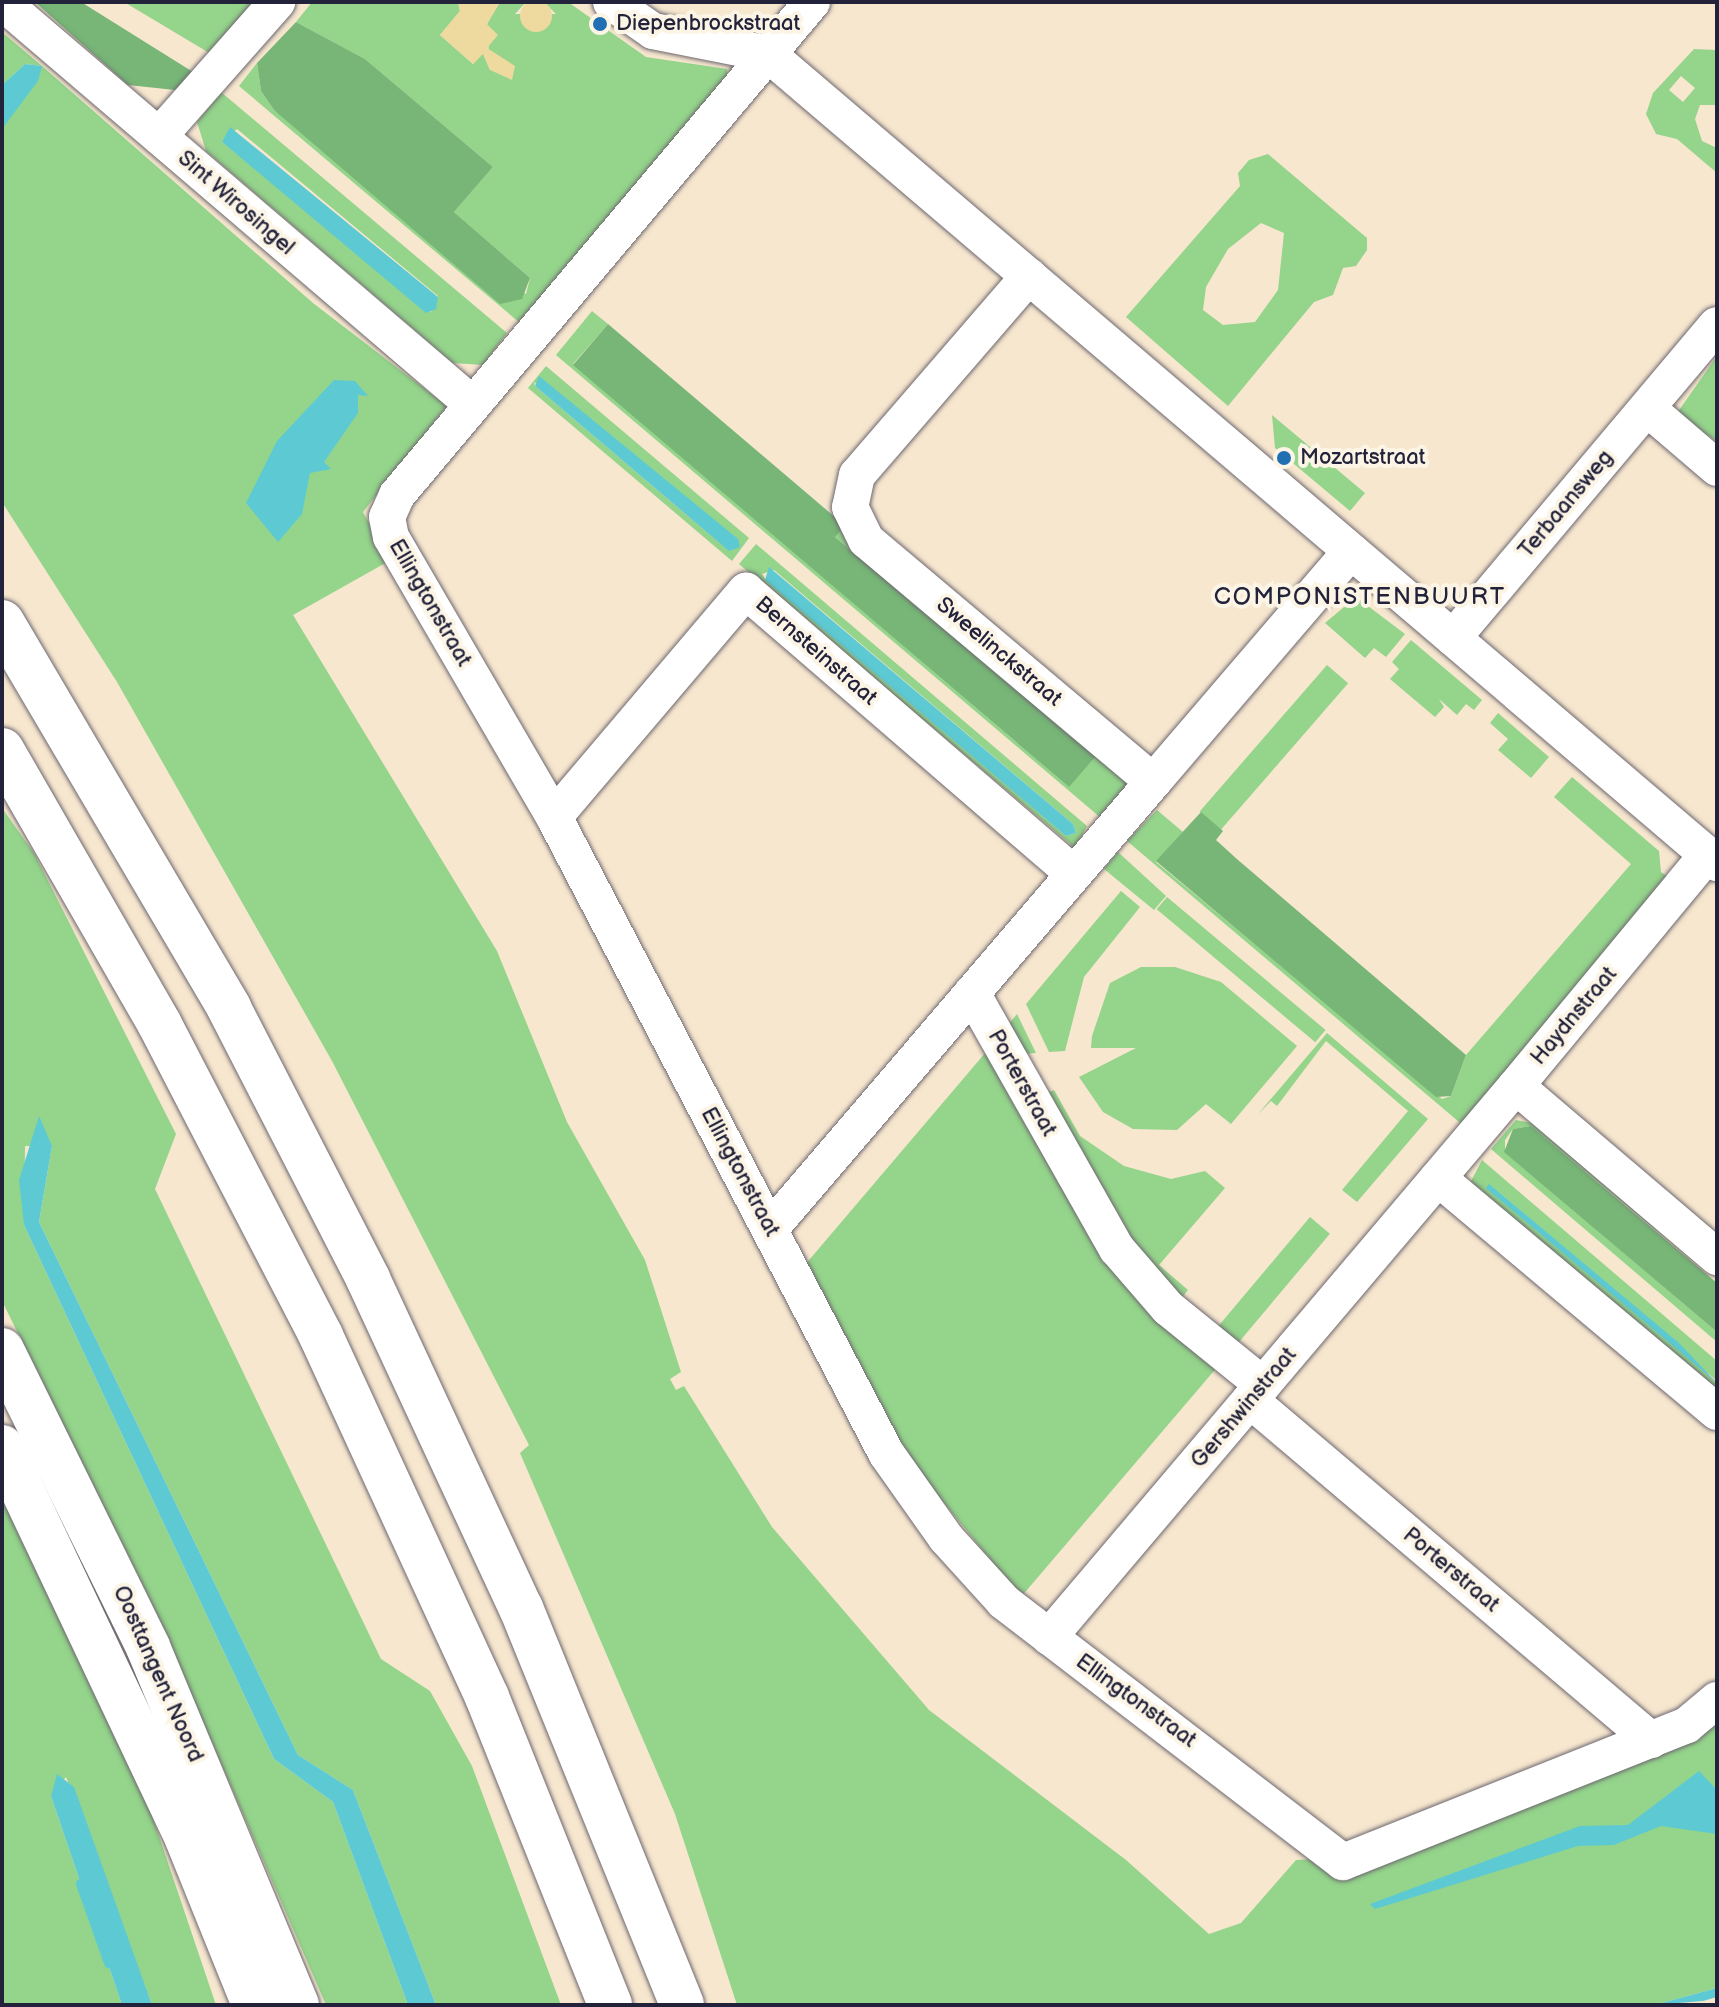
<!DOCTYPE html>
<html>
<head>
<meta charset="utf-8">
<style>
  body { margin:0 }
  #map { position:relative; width:1719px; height:2007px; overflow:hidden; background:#f7e7cf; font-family:"Balsamiq Sans",sans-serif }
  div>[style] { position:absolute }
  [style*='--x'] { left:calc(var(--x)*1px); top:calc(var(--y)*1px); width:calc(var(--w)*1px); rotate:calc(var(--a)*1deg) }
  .green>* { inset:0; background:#94d48b; transform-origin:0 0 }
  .forest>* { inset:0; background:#77b677 }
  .sand>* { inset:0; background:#eeda9e }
  .round { border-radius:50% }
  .water>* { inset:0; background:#5dcad3 }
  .stream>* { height:10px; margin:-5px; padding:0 5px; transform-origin:5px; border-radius:5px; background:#5dcad3 }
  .roads { filter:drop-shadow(0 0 2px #6d676f) drop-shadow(0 0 2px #6d676f) }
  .minor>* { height:36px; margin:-18px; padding:0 18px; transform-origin:18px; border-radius:18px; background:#fff }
  .primary>* { height:44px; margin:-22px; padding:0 22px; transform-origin:22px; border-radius:22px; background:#fff }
  .motorway>* { height:44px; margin:-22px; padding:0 22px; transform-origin:22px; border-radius:22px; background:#fff }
  .dots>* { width:22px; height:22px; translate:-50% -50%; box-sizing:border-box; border:4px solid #fcf5e5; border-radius:50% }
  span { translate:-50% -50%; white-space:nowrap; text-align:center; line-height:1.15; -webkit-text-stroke:8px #fcf5e5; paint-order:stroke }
  .poi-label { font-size:22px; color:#22223b }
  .left { translate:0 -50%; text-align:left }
  .street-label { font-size:22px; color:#22223b }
  .neighbourhood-label { font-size:24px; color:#22223b; letter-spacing:2px }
  .frame { position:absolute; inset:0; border:4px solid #22223b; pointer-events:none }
</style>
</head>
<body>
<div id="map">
  <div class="green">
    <div style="clip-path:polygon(124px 2px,261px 2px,216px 57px)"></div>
    <div style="clip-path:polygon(312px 2px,458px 2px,460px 11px,440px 35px,473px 64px,483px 53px,490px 70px,487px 24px,500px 2px,526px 2px,515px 14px,556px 14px,544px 2px,568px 2px,646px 57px,727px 69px,728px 76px,520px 323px,239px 86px,257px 63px,261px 91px,274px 110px,526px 294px,530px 278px,454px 212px,493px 167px,365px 59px,296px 22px)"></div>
    <div style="clip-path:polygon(2px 32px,42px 66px,313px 303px,447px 406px,363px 512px,389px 561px,293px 615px,497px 951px,567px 1122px,645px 1260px,681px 1372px,670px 1379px,676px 1390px,684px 1386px,772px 1527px,929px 1710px,1126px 1860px,1209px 1934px,1241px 1923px,1296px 1860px,1314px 1859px,1335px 1874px,1367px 1872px,1717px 1722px,1717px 1988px,1654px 2005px,737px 2005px,675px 1814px,520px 1453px,529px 1445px,332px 1061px,117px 682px,2px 502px,2px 129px,42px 66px,25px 64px,2px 85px)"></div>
    <div style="clip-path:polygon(evenodd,1694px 49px,1717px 50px,1717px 105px,1700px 105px,1695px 119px,1702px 141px,1717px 148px,1717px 173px,1677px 139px,1656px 134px,1646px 114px,1653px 93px,1694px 49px,1681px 76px,1695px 88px,1683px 102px,1669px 90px,1681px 76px)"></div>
    <div style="clip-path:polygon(evenodd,221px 92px,507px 333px,483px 365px,453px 363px,206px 151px,197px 122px,221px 92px,237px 129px,438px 296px,431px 312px,222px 142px,237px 129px)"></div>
    <div style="clip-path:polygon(evenodd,1268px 154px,1367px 238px,1367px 250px,1356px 266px,1343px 268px,1333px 295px,1314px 302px,1228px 406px,1126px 317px,1240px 186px,1238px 173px,1249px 160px,1268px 154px,1261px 223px,1284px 233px,1278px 290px,1255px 322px,1223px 325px,1203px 310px,1206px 287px,1228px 249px,1261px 223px)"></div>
    <div style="clip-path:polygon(592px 311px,608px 324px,573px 364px,1069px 787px,941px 627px,834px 536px,841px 530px,1129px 783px,1101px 818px,556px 355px)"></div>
    <div style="clip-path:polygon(1717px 356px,1717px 441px,1675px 416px)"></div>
    <div style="clip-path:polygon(evenodd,546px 366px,749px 538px,732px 561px,528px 388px,546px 366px,534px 382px,729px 551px,535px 386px,534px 382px)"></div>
    <div style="clip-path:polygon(1272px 415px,1365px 493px,1350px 511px,1275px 448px)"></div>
    <div style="clip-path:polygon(evenodd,756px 544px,1087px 826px,1075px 848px,739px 564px,756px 544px,774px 570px,1073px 824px,1076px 833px,1066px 836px,766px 580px,762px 574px,774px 570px)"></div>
    <div style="clip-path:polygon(1356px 597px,1405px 634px,1386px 657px,1374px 648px,1365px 658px,1325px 623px)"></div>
    <div style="clip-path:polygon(1411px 640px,1482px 700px,1474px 710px,1466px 704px,1457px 715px,1439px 699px,1444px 707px,1435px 717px,1390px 679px,1399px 669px,1392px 662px)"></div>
    <div style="left:1327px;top:665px;width:28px;height:194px;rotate:41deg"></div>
    <div style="clip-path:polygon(1498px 713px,1549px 757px,1531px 778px,1498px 750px,1508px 739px,1490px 723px)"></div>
    <div style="clip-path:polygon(1572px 777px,1659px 851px,1661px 872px,1671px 879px,1465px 1127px,1127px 841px,1157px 810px,1183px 832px,1156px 862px,1442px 1099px,1451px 1096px,1466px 1055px,1631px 864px,1554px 797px)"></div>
    <div style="clip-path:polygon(2px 808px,34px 853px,176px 1134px,155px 1189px,381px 1659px,430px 1691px,472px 1766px,561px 2005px,436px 2005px,353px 1790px,298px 1755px,39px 1222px,52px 1146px,25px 1146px,24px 1225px,274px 1759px,333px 1802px,408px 2005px,326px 2005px,150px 1600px,2px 1301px)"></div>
    <div style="clip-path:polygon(1118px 852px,1166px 896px,1154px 910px,1104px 869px)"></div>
    <div style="clip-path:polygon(1121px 891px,1140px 907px,1084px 977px,1065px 1051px,1049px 1052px,1026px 1004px)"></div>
    <div style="left:1167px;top:897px;width:207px;height:16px;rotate:40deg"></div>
    <div style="clip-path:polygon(1141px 967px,1175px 967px,1221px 982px,1297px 1046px,1231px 1124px,1206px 1104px,1177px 1130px,1133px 1129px,1103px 1112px,1079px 1077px,1136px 1048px,1091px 1048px,1092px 1036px,1110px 983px)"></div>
    <div style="clip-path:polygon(1017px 1014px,1036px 1053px,1021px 1054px,1007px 1026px)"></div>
    <div style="clip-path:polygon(1327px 1033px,1428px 1119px,1357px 1202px,1342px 1190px,1408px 1111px,1326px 1041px,1277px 1106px,1271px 1101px,1258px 1114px)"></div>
    <div style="clip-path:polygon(986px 1052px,1219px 1365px,1021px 1597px,895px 1443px,804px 1266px)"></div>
    <div style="clip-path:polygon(1054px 1090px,1080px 1136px,1124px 1166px,1171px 1179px,1205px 1171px,1225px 1188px,1159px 1265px,1188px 1290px,1179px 1301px,1144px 1266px,1042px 1095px)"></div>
    <div style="clip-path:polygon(1516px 1120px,1531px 1123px,1717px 1281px,1531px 1126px,1513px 1129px,1505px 1140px,1505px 1152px,1717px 1332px,1717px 1342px,1491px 1149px)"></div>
    <div style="clip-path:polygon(1482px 1160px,1717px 1361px,1717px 1381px,1490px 1184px,1717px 1383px,1717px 1398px,1469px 1185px)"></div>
    <div style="left:1310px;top:1217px;width:26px;height:148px;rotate:40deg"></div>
    <div style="clip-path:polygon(2px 1488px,140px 1780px,216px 2005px,152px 2005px,66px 1777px,51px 1796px,122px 2005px,2px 2005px)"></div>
  </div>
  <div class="forest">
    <div style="clip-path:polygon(35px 2px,81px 2px,193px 72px,175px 90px,128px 85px)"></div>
    <div style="clip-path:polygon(296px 22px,365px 59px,493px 167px,454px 212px,530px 278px,522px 299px,500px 304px,274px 110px,261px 91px,257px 63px)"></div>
    <div style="clip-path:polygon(608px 324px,836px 518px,841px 530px,835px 537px,1095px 757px,1069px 787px,573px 365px)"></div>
    <div style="clip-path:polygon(1201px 812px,1223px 831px,1216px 840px,1238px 860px,1466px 1055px,1451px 1096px,1436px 1097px,1156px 861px)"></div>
    <div style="clip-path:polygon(1531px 1126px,1717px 1283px,1717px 1332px,1504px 1152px,1513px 1129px)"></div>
  </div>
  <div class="sand">
    <div class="round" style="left:520px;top:0;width:32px;height:32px"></div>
    <div style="clip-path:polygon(458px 2px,500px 2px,487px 24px,498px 35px,487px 48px,515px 66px,512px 80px,490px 70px,483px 54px,473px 64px,440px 35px,460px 11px)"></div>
  </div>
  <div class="water">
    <div style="clip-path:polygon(25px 64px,42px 66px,38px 81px,2px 129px,2px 85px)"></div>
    <div style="clip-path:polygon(230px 127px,438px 297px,436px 309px,426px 313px,222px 142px)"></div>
    <div style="clip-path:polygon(539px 376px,738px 539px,740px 547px,729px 551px,535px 386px)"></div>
    <div style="clip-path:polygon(334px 380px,355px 381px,368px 396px,358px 395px,358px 413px,324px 462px,331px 469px,310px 473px,302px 514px,278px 542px,246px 503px,277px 441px)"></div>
    <div style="clip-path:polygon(769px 567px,1073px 824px,1076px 833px,1066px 836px,765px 580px)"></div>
    <div style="clip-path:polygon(39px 1116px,52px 1146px,39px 1222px,298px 1755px,353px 1790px,436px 2005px,408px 2005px,333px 1802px,274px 1759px,24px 1225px,19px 1180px)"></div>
    <div style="clip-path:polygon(1489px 1184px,1679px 1343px,1717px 1383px,1486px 1188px)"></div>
    <div style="clip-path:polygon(1699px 1771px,1717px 1790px,1717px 1834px,1661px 1826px,1614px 1845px,1578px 1846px,1375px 1909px,1370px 1904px,1580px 1826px,1628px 1825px)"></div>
    <div style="clip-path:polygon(57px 1774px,74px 1787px,152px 2005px,122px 2005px,51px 1796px)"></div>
    <div style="clip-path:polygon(1717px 1988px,1717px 1997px,1703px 2001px,1654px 2005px)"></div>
  </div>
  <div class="stream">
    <div style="--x:81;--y:1884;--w:84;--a:70.5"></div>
  </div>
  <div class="roads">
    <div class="minor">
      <div style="--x:2;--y:2;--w:617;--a:40.53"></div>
      <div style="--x:611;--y:2;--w:51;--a:34.6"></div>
      <div style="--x:653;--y:31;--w:117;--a:11.3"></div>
      <div style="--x:768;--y:54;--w:1247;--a:40.45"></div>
      <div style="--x:812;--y:2;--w:644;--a:130.09"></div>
      <div style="--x:397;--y:495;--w:24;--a:114"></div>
      <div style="--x:387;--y:517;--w:20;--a:79"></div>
      <div style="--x:391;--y:537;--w:324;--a:59.8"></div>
      <div style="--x:554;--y:817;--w:717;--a:62.43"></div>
      <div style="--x:886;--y:1453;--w:104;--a:54.8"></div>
      <div style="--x:946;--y:1538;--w:86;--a:47.8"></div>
      <div style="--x:1004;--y:1602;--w:427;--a:37.5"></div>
      <div style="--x:1343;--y:1862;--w:370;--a:-21.7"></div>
      <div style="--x:1687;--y:1725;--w:39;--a:-40"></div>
      <div style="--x:159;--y:136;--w:179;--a:-48.6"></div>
      <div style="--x:1029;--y:276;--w:263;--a:130.8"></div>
      <div style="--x:857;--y:475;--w:33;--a:102"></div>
      <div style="--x:850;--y:507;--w:37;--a:64"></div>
      <div style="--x:866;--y:540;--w:375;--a:40.1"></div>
      <div style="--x:1153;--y:782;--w:304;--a:-49.4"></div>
      <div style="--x:1647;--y:408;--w:92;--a:40.6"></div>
      <div style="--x:1453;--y:638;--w:409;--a:-49.9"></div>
      <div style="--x:554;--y:817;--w:297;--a:-49.7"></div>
      <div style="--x:746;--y:591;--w:433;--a:40.8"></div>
      <div style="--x:1707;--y:855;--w:300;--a:129.6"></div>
      <div style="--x:1516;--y:1086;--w:264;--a:40.4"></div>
      <div style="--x:972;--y:993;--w:294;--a:60.5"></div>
      <div style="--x:1117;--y:1249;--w:78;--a:49.2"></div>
      <div style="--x:1168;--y:1308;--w:122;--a:39"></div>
      <div style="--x:1438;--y:1178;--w:364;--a:40"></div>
      <div style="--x:770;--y:1229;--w:589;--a:-49.41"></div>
      <div style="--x:1250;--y:1400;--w:526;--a:40.29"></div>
      <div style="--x:1049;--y:1637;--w:722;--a:-49.72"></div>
    </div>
    <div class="primary">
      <div style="--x:2;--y:1350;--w:331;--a:63.8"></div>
      <div style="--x:148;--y:1647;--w:388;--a:67.4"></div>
      <div style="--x:2;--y:1447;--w:433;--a:64.7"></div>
      <div style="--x:187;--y:1839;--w:179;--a:68"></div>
    </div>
    <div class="motorway">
      <div style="--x:2;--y:622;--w:448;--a:59.5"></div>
      <div style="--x:229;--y:1008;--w:305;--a:62.8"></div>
      <div style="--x:368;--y:1279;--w:363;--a:65.1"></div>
      <div style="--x:521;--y:1608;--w:428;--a:67.9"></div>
      <div style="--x:2;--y:750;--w:317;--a:60.1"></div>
      <div style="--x:160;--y:1025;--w:350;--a:62.6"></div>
      <div style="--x:321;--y:1336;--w:397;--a:65.3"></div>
      <div style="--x:487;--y:1697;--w:332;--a:68.2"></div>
    </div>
  </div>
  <div class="dots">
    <div style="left:600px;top:24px;background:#1f6fb2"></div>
    <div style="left:1284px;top:458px;background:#1f6fb2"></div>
  </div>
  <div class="poi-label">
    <span class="left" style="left:616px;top:24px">Diepenbrockstraat</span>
    <span class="left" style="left:1300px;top:458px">Mozartstraat</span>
  </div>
  <div class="street-label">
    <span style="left:236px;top:203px;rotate:41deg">Sint Wirosingel</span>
    <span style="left:1566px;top:504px;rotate:-50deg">Terbaansweg</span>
    <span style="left:430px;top:603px;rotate:60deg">Ellingtonstraat</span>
    <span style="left:816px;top:651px;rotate:41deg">Bernsteinstraat</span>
    <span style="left:999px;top:652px;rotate:40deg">Sweelinckstraat</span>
    <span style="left:1574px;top:1016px;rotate:-50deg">Haydnstraat</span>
    <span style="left:1022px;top:1083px;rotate:61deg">Porterstraat</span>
    <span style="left:740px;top:1172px;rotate:62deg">Ellingtonstraat</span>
    <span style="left:1244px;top:1408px;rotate:-50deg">Gershwinstraat</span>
    <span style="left:1451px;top:1570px;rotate:40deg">Porterstraat</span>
    <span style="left:158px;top:1674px;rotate:66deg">Oosttangent Noord</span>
    <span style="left:1136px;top:1701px;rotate:36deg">Ellingtonstraat</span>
  </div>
  <div class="neighbourhood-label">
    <span style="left:1360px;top:597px">COMPONISTENBUURT</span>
  </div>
  <div class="frame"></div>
</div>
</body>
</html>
